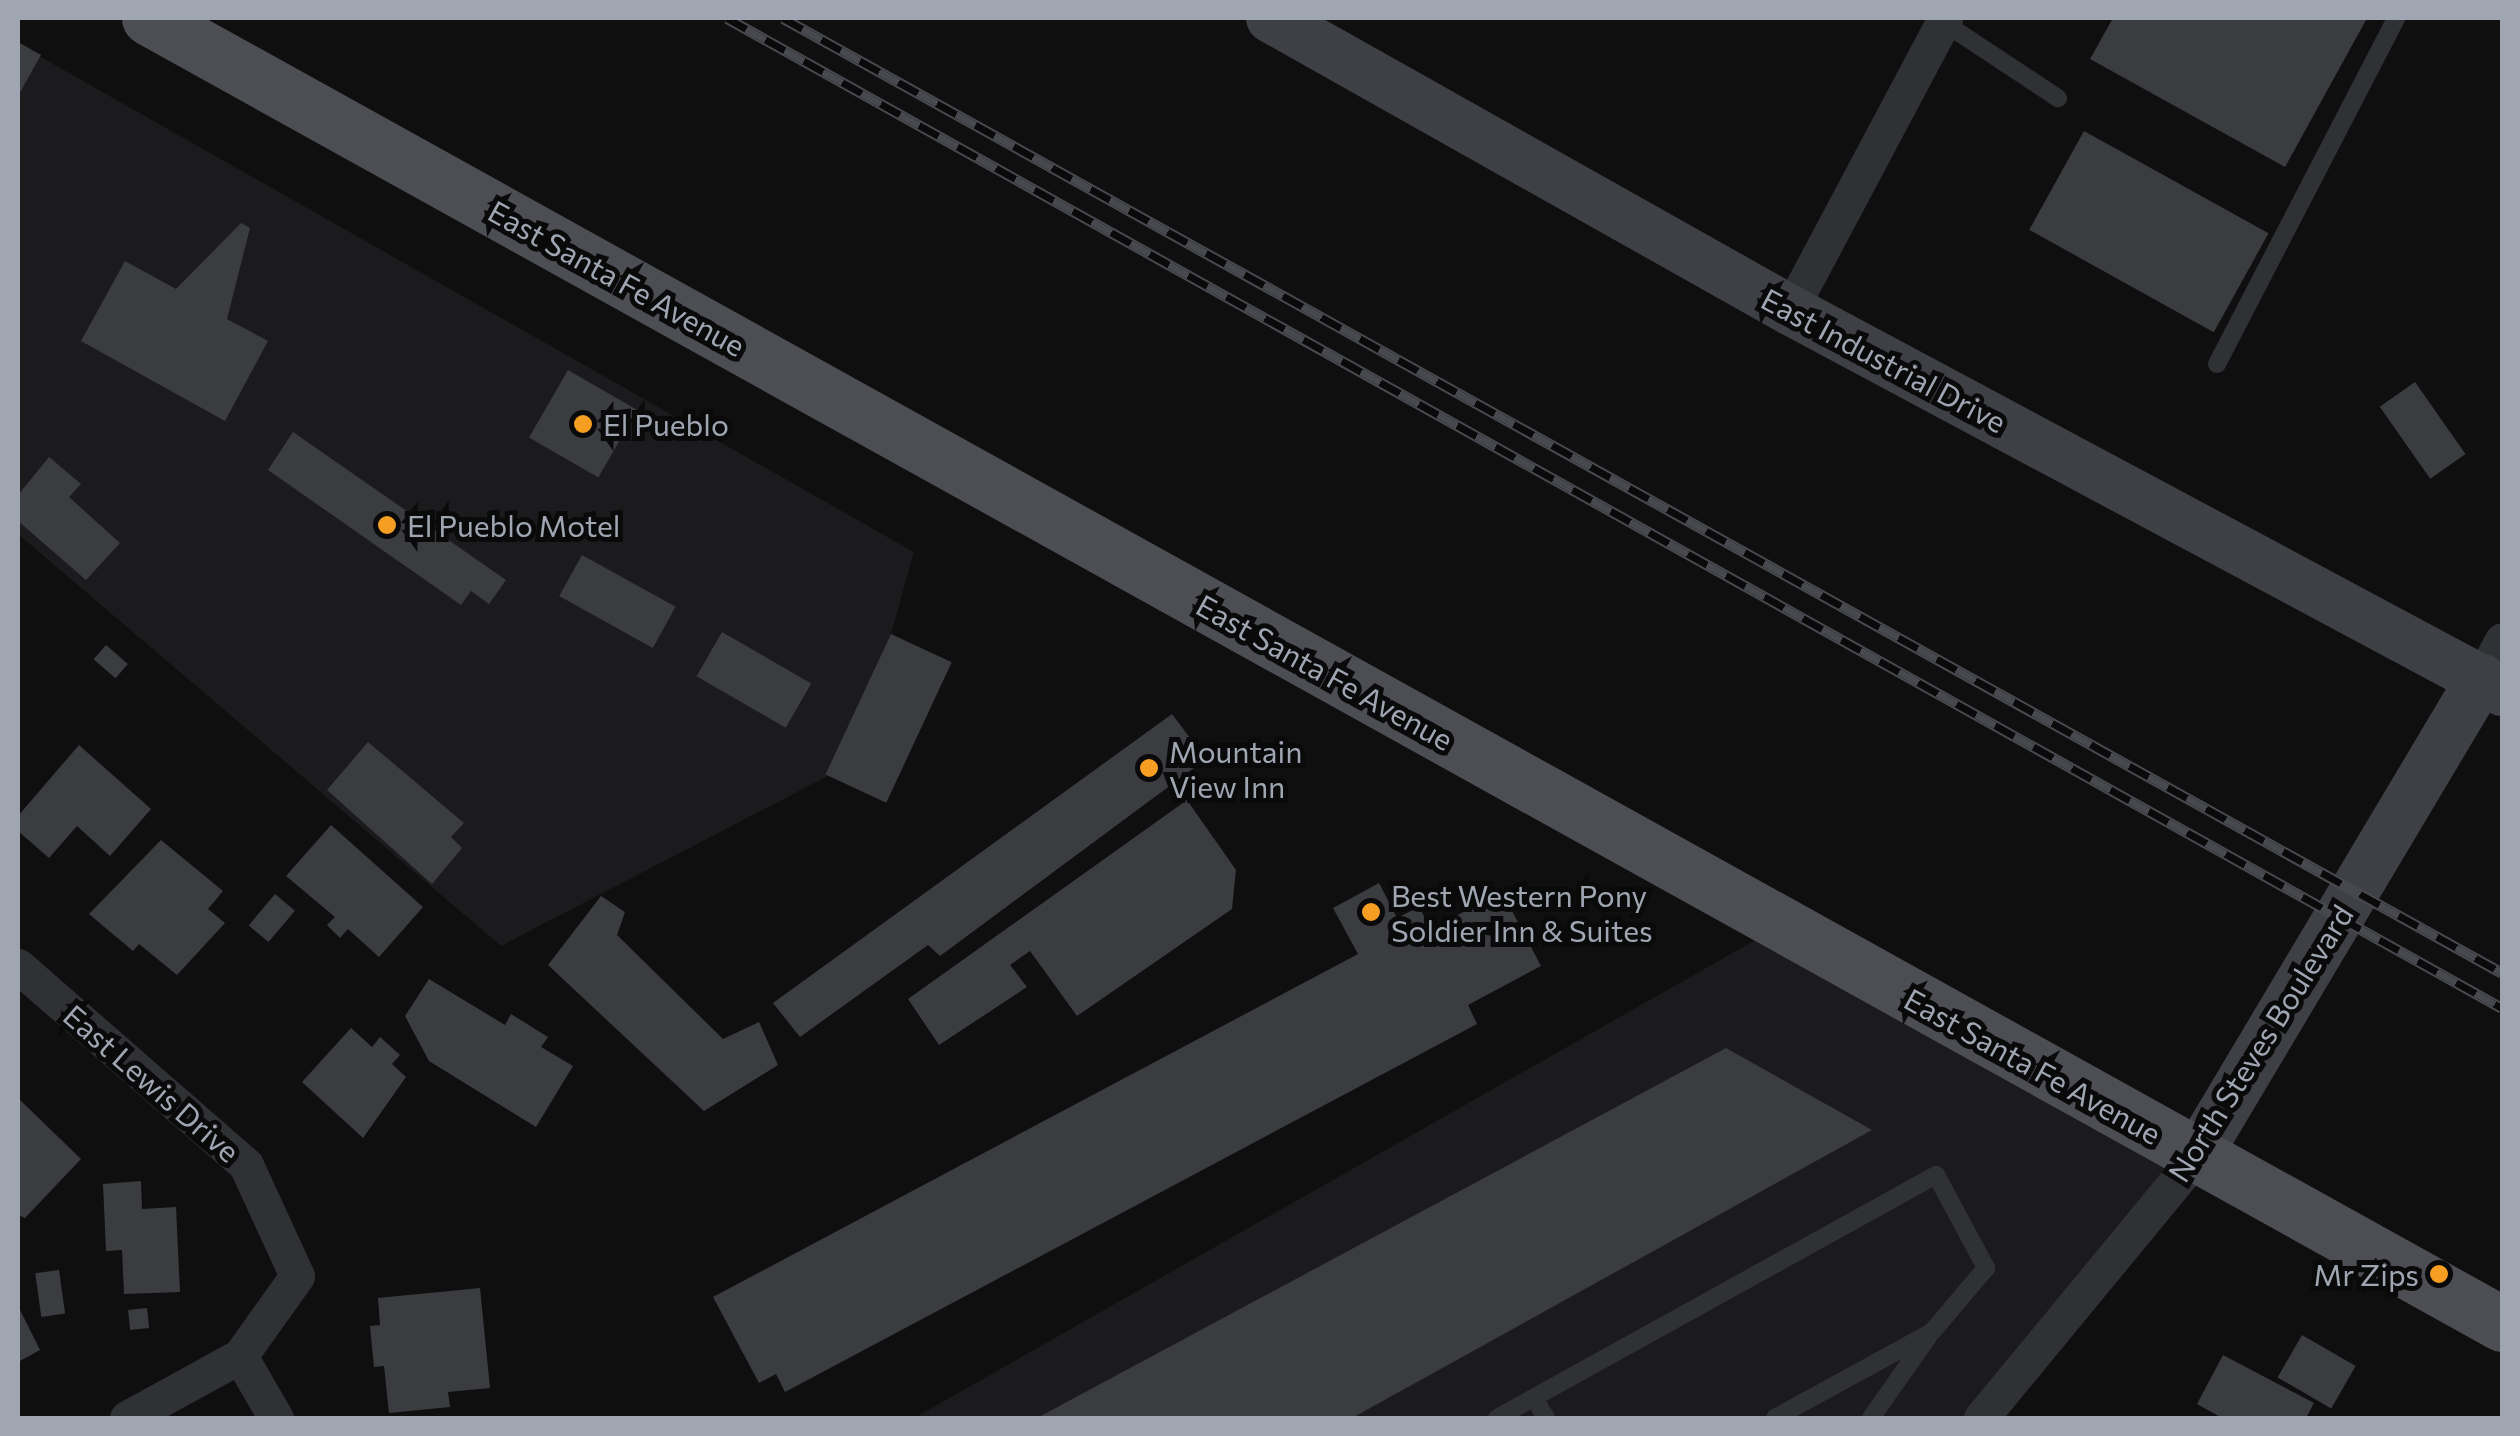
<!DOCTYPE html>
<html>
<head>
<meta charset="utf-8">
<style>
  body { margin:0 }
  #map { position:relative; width:2520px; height:1436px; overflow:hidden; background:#0f0f10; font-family:Commissioner,sans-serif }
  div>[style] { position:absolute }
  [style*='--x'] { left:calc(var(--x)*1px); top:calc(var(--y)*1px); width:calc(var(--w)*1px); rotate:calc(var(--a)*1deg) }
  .built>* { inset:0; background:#1b1b1d }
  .building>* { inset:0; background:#3b3c40; transform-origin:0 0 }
  .lane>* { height:18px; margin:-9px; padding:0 9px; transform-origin:9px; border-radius:9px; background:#303135 }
  .street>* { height:35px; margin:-17.5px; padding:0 17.5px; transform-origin:17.5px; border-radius:17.5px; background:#303135 }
  .secondary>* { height:50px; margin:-25px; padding:0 25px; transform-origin:25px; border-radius:25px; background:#3e4045 }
  .primary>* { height:55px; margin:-27.5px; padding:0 27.5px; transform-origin:27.5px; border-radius:27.5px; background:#4c4e54 }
  .rail>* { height:11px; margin-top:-5.5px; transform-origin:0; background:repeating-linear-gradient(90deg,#0a0a0b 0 22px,#47494e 0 44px); box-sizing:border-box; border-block:2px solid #47494e }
  .dots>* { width:28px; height:28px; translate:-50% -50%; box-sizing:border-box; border:5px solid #0a0a0b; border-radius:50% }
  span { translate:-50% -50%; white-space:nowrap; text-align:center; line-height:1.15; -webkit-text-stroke:10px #0a0a0b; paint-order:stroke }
  .street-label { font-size:30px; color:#9fa6b2 }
  .poi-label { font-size:30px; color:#9fa6b2 }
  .left { translate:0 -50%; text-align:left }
  .right { translate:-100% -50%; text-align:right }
  .frame { position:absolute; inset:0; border:20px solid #9fa6b2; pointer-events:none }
</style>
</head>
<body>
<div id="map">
  <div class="built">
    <div style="clip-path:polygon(18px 44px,914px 552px,891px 634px,828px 776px,501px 946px,18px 534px)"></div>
    <div style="clip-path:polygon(1780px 926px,2196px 1157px,1981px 1418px,914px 1418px)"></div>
  </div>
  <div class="building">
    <div style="clip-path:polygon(2113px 18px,2361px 18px,2366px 20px,2285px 167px,2090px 59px)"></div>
    <div style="clip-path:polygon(18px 42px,41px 55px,18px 96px)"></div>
    <div style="left:2084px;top:131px;width:211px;height:113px;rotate:29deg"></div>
    <div style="clip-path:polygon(241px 223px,250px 228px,227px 319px,268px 341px,225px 421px,81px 341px,125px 261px,176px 289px)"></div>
    <div style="left:568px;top:370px;width:80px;height:78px;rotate:30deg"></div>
    <div style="left:2415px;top:382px;width:88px;height:43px;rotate:55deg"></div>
    <div style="clip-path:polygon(293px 432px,506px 580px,489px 604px,471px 591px,461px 605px,268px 470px)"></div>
    <div style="clip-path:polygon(49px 457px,81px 484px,69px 497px,120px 543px,86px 580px,18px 521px,18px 495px)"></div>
    <div style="left:582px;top:555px;width:107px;height:47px;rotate:29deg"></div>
    <div style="left:722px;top:632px;width:103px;height:51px;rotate:30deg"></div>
    <div style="left:891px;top:634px;width:67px;height:155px;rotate:25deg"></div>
    <div style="left:106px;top:645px;width:29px;height:19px;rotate:41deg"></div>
    <div style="clip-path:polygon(1172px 714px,1206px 759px,940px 956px,928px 945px,800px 1037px,773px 1003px)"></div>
    <div style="clip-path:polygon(368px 742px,464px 823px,451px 837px,462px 848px,432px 884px,327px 790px)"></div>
    <div style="clip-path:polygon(79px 745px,151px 809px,110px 856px,77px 826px,49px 858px,18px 831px,18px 816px)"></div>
    <div style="clip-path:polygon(1187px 800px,1236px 870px,1232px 909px,1077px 1016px,1030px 951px,1010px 965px,1027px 987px,939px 1045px,908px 999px)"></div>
    <div style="clip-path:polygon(331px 825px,423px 907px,379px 957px,348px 929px,340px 938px,327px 925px,335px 917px,286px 876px)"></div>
    <div style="clip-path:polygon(161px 840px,223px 891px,208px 909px,225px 923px,177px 975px,139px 944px,133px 951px,89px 914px)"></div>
    <div style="clip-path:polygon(1379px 883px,1397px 918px,1419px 907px,1431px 929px,1502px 892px,1541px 966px,1468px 1005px,1477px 1024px,785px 1392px,776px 1374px,759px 1383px,713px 1297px,1358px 954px,1333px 908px)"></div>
    <div style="left:275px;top:894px;width:26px;height:41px;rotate:40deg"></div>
    <div style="clip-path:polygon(601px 896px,625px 912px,617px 935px,723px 1039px,759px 1022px,778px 1065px,704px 1111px,548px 965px)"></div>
    <div style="clip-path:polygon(429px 979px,505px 1025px,511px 1014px,548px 1037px,541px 1047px,573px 1066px,536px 1127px,429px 1061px,405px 1016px)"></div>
    <div style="clip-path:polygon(351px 1028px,372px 1047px,380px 1037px,400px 1055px,392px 1064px,406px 1077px,363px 1138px,302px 1082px)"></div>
    <div style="clip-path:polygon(1726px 1048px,1872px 1130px,1352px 1418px,1037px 1418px)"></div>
    <div style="clip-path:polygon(18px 1098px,81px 1159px,25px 1218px,18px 1215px)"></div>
    <div style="clip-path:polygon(141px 1181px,142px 1209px,176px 1207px,180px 1292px,124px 1294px,122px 1250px,106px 1251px,103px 1184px)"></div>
    <div style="left:59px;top:1270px;width:44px;height:24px;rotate:82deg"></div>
    <div style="clip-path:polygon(480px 1288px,490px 1388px,448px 1392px,450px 1407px,389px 1413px,384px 1366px,374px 1367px,370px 1326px,380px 1325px,378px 1298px)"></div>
    <div style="clip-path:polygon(18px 1306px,40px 1350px,18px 1362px)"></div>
    <div style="left:147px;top:1308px;width:20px;height:19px;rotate:84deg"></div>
    <div style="left:2302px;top:1335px;width:62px;height:49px;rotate:30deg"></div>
    <div style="clip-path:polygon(2223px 1355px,2314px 1403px,2306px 1418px,2222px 1418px,2197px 1404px)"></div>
  </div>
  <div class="lane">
    <div style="--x:1943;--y:22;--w:138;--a:33.5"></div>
    <div style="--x:2217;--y:364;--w:390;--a:-62.6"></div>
    <div style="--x:1534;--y:1398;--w:23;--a:59"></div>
    <div style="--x:1497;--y:1418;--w:502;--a:-28.97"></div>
    <div style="--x:1936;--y:1175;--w:106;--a:61.7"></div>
    <div style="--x:1986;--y:1268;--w:84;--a:130.2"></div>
    <div style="--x:1932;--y:1332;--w:179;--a:151.3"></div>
    <div style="--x:1871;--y:1418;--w:99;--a:-54.9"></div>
  </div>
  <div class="street">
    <div style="--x:1790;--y:310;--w:331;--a:-62"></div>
    <div style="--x:2481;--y:679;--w:44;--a:-61.7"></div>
    <div style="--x:18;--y:966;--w:303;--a:41.1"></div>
    <div style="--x:246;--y:1165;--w:122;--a:65.3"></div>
    <div style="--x:297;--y:1276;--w:98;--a:125.5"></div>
    <div style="--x:240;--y:1356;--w:72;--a:59.9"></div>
    <div style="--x:127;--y:1418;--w:129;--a:-28.8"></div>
    <div style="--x:1981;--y:1418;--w:338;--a:-50.5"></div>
  </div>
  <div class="secondary">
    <div style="--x:1271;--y:18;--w:596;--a:29.36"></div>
    <div style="--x:1790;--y:310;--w:808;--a:28.15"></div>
    <div style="--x:2196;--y:1157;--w:557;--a:-59.2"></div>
  </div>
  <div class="primary">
    <div style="--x:149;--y:18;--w:2691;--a:29.03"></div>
  </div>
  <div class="rail">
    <div style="--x:727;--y:18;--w:2032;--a:29.15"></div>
    <div style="--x:783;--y:18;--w:1966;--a:29.05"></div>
  </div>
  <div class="dots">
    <div style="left:583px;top:424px;background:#f69e22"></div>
    <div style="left:387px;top:525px;background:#f69e22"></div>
    <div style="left:1149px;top:768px;background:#f69e22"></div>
    <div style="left:1371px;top:912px;background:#f69e22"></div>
    <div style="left:2439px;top:1274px;background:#f69e22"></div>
  </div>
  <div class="street-label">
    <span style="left:617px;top:278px;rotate:29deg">East Santa Fe Avenue</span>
    <span style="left:1884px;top:360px;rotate:28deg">East Industrial Drive</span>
    <span style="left:1325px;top:672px;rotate:29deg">East Santa Fe Avenue</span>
    <span style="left:2260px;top:1043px;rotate:-58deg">North Steves Boulevard</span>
    <span style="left:2033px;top:1066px;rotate:29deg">East Santa Fe Avenue</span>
    <span style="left:152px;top:1083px;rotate:41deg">East Lewis Drive</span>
  </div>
  <div class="poi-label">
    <span class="left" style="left:603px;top:424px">El Pueblo</span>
    <span class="left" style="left:407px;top:525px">El Pueblo Motel</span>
    <span class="left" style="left:1169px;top:768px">Mountain<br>View Inn</span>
    <span class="left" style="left:1391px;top:912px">Best Western Pony<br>Soldier Inn &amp; Suites</span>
    <span class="right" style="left:2419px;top:1274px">Mr Zips</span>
  </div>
  <div class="frame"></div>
</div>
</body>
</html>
